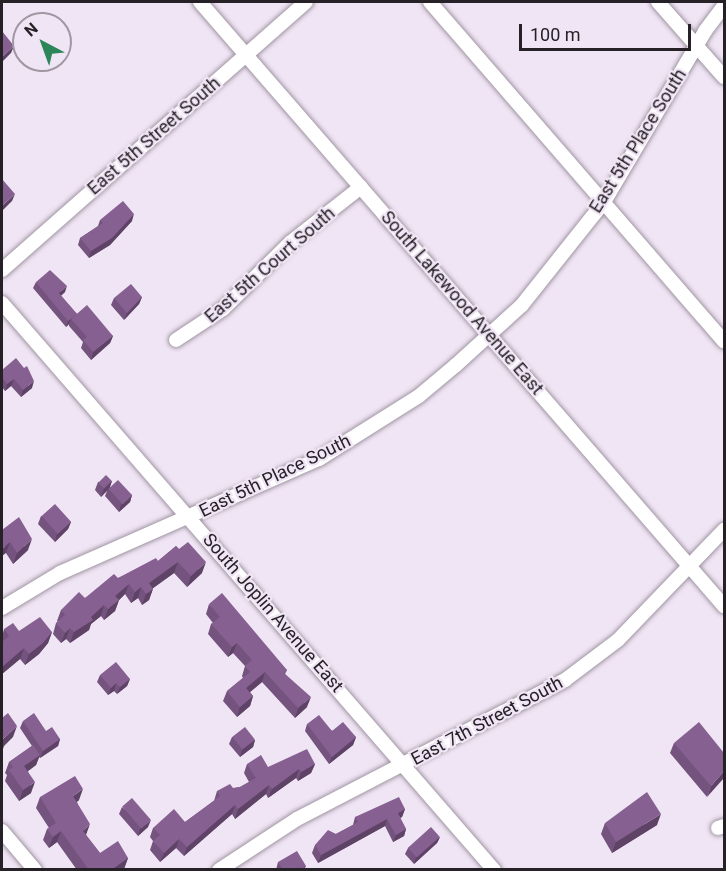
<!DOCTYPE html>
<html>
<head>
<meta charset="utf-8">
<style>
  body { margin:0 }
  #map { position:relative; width:726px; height:871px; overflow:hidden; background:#f0e5f4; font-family:Roboto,sans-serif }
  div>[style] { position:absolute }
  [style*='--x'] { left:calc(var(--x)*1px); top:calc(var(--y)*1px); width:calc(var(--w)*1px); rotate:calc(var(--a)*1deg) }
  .roads { filter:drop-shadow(0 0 2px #a095a3) drop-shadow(0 0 2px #a095a3) }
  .minor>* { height:14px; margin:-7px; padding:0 7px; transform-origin:7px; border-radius:7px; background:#fff }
  .wall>* { inset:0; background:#74537e }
  .shaded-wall>* { inset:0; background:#5e4366 }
  .building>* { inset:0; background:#876092; transform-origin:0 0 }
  span { translate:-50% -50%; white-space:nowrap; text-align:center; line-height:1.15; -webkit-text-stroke:4.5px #f0e5f4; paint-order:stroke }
  .street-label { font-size:18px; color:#252126 }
  .frame { position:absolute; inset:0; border:3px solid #252126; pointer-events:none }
  .north { position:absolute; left:12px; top:12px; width:60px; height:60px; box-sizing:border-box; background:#f0e5f4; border:2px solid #9f97a2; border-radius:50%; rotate:319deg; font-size:16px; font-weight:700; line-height:24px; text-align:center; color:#252126 }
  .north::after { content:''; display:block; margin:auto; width:21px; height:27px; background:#2d855a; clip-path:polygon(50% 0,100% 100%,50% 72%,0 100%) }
  .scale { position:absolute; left:519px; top:24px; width:172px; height:27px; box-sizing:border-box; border:3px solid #252126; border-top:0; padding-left:8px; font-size:18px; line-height:21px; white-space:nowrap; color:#252126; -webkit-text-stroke:4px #f0e5f4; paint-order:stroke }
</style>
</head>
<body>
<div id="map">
  <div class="roads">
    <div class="minor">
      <div style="--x:200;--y:2;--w:800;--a:49.06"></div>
      <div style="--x:430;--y:2;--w:449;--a:49.1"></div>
      <div style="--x:658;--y:2;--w:100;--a:48.7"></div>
      <div style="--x:2;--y:270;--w:405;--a:-41.4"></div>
      <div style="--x:2;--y:303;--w:751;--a:49.05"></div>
      <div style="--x:176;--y:340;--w:56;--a:-33.4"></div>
      <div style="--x:223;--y:309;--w:95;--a:-44.6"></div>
      <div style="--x:291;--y:242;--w:89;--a:-38.2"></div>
      <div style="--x:2;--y:608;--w:68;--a:-31.1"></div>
      <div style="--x:60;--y:573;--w:283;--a:-23.8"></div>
      <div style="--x:319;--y:459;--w:118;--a:-32.2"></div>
      <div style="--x:419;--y:396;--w:48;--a:-40"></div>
      <div style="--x:456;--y:365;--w:89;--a:-42.3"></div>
      <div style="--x:522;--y:305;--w:132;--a:-51.5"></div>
      <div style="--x:604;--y:202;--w:199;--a:-59.4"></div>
      <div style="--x:705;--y:31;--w:31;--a:-53"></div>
      <div style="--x:718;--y:828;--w:6;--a:-18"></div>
      <div style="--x:2;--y:831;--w:51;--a:49.8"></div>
      <div style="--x:219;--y:870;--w:93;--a:-33.2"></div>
      <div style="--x:297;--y:819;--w:302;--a:-27.4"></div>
      <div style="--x:565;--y:680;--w:66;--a:-37"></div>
      <div style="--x:618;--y:640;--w:153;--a:-46.1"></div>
    </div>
  </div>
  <div class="wall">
    <div style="clip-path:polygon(100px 220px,132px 221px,110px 245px,89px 258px,78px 245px,80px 238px,98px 226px)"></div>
    <div style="clip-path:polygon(36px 282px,65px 292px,61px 296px,77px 314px,113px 336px,110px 343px,91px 360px,81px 348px,83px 342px,69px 326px,69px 324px,66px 327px,33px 288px)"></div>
    <div style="clip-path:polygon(142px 297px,139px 304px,124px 320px,111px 305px,114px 298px)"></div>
    <div style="clip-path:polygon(2px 370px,32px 388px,21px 397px,11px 386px,5px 391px,2px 387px)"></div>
    <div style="clip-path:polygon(112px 481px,110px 487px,132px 495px,130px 502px,119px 512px,105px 496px,107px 491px,101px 497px,95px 490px,98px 482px)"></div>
    <div style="clip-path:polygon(41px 516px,71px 522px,68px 529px,55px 542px,38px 524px)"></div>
    <div style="clip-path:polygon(2px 530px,28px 550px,13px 564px,6px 553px)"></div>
    <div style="clip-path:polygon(176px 546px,202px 573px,187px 587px,174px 573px,153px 588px,149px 600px,142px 605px,138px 598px,131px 603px,125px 594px,119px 600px,115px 611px,104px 620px,101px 616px,91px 624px,89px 630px,70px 643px,66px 639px,61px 643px,53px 634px,56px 623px,58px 622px,57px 621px,61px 610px,85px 598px,118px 578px,158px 561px)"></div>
    <div style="clip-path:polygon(209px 604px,287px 670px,285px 674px,307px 707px,295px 718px,262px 682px,250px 692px,253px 696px,250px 706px,237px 717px,223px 701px,227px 691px,243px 678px,242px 676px,245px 666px,233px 653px,228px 657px,208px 634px,211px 624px,213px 623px,206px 614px)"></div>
    <div style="clip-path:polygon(4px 629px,19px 631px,52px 632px,48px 643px,39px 654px,25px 665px,20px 659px,2px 674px,2px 637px)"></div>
    <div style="clip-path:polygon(100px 675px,130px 679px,127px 686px,117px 694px,114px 691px,108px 695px,97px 682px)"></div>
    <div style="clip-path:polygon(23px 721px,60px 739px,58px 746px,40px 758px,39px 757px,36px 765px,28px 771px,31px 793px,19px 801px,5px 781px,7px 775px,5px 773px,9px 762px,32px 746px,20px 728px)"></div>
    <div style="clip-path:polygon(307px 724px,356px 737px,353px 745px,329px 764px,305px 731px)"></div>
    <div style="clip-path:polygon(232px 737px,255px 740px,253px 747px,240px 757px,229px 744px)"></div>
    <div style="clip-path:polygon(674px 743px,724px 753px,707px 797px,670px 753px)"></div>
    <div style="clip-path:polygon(247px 764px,268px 767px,315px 764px,311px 773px,298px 781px,296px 778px,268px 798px,266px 794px,235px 819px,232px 814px,184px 856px,176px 848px,160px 862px,150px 850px,153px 841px,150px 837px,153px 828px,185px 822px,214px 801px,217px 791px,240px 787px,249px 782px,244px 773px)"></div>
    <div style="clip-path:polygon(40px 797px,79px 800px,77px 802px,86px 835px,100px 853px,128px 858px,124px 869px,123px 870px,77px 870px,57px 842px,49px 848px,43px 840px,47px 829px,49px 828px,36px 808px)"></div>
    <div style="clip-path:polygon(122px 807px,148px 827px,138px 836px,119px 814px)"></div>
    <div style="clip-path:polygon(405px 809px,402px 817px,400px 818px,406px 829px,404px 836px,393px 842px,385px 826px,318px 863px,312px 853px,315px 845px,353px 825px,355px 817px)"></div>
    <div style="clip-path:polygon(605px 823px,657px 825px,612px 853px,601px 834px)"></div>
    <div style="clip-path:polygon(440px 837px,437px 843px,414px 864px,405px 854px,408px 848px)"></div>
    <div style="clip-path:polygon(278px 862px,306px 866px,304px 870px,276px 870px)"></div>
  </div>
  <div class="shaded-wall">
    <div style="clip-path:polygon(14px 46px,11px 53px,2px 62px,2px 57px)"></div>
    <div style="clip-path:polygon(15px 194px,12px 201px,2px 211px,2px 206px)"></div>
    <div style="clip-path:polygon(134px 214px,132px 221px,110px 245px,89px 258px,91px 251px)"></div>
    <div style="clip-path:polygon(67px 286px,65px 292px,56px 299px,59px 293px)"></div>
    <div style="clip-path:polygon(142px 297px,139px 304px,124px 320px,127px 313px)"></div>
    <div style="clip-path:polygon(77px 314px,71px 319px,69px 324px,66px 327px,68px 321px)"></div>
    <div style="clip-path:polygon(113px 336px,110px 343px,91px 360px,93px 352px)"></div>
    <div style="clip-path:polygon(14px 379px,11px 386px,5px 391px,7px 384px)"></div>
    <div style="clip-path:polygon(34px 381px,32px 388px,21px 397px,23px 390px)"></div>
    <div style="clip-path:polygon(112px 481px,109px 489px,108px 489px,101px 497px,104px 489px)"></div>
    <div style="clip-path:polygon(132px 495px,130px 502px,119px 512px,121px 505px)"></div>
    <div style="clip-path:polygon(71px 522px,68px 529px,55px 542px,57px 534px)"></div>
    <div style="clip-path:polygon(32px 539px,28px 550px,13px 564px,17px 553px)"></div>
    <div style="clip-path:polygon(10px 542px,6px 553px,2px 556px,2px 549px)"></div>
    <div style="clip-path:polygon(178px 562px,174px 573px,145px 594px,149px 583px)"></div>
    <div style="clip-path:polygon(206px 562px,202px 573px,187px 587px,191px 576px)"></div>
    <div style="clip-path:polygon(129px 584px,125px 594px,119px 600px,115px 611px,104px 620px,108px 609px,115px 596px)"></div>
    <div style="clip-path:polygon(141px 587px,138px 598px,131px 603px,135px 592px)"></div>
    <div style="clip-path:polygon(153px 589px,149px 600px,142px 605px,146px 594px)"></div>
    <div style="clip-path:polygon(104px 605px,101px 616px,91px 624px,89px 630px,70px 643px,74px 632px)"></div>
    <div style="clip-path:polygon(70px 628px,66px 639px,61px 643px,65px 633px)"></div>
    <div style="clip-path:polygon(52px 632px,48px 643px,39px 654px,25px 665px,29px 654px)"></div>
    <div style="clip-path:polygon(237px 643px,233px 653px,228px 657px,232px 647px)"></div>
    <div style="clip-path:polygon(24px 648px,20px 659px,2px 674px,2px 667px)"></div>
    <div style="clip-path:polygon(265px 672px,262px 682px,243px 698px,246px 688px)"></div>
    <div style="clip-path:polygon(130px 679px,127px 686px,117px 694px,120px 687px)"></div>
    <div style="clip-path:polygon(116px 683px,114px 691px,108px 695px,111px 688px)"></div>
    <div style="clip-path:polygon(253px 696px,250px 706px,237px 717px,240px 707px)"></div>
    <div style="clip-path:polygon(311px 697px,307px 707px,295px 718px,298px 708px)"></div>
    <div style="clip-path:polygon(17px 726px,13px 737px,4px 746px,2px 752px,2px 740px)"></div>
    <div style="clip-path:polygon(356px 737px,353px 745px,329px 764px,332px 757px)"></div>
    <div style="clip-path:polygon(60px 739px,58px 746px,40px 758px,43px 751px)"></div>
    <div style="clip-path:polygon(255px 740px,253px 747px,240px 757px,242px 750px)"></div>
    <div style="clip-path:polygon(40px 755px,36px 765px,20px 777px,24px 766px)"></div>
    <div style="clip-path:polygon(315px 764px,311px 773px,298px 781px,301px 772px)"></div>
    <div style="clip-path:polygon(299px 769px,296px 778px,268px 798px,272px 789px)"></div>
    <div style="clip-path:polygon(724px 771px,724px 778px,707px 797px,711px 786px)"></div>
    <div style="clip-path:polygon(35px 782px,31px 793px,19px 801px,23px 790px)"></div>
    <div style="clip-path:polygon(269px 785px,266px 794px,235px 819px,238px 809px)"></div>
    <div style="clip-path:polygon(83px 789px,79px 800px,69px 807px,73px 796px)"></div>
    <div style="clip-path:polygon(235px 805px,232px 814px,184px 856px,187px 847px)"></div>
    <div style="clip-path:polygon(405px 809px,402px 817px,395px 820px,398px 813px)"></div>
    <div style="clip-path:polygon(661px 814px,657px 825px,612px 853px,616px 842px)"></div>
    <div style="clip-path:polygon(387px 819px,385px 826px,318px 863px,321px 855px)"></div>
    <div style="clip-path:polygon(151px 820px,148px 827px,138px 836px,140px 829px)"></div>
    <div style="clip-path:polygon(90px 824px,86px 835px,83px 831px)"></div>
    <div style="clip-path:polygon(406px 829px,404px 836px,393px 842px,396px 835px)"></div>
    <div style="clip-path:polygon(61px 831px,57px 842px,49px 848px,53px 837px)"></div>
    <div style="clip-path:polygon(440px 837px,437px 843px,414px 864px,416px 857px)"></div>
    <div style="clip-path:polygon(179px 839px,176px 848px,160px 862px,164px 853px)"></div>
    <div style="clip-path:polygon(128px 858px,124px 869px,123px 870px,111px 870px)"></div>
  </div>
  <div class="building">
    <div style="clip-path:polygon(2px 31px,14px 46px,2px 57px)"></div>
    <div style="clip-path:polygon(2px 179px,15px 194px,2px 206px)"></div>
    <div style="clip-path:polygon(123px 201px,134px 214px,112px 238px,91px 251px,80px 238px,103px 223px,100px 220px)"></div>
    <div style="clip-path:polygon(50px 270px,67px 286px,59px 293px,77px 314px,68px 321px,36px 282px)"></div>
    <div style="clip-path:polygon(131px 284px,142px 297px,127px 313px,114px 298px)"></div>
    <div style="clip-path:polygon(87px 305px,113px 336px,93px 352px,83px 340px,87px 337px,71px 319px)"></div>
    <div style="clip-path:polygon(16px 358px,24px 368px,27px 366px,34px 381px,23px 390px,14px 379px,7px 384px,2px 377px,2px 370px)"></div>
    <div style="left:106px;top:475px;width:8px;height:11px;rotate:45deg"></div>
    <div style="left:118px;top:480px;width:21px;height:13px;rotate:47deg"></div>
    <div style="left:55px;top:504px;width:24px;height:18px;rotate:48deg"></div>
    <div style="clip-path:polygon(19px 517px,32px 539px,17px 553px,10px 542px,2px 549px,2px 530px)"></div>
    <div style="clip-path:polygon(188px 542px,206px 562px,191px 576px,178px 562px,149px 583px,153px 589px,146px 594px,141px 587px,135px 592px,129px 584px,115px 596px,119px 600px,108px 609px,104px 605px,91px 617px,93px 620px,74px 632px,70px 628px,65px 633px,56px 623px,65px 615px,61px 610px,79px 592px,85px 598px,114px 574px,118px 578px,156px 558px,158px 561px,176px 546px,179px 549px)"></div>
    <div style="clip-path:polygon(222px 593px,287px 670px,284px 673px,311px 697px,298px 708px,265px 672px,246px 688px,253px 696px,240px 707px,227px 691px,250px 672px,245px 666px,252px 660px,237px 643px,232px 647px,211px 624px,220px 617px,209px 604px)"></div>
    <div style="clip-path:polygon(40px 617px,52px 632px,43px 643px,29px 654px,24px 648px,2px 667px,2px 642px,9px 636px,4px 629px,13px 623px,19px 631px)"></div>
    <div style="clip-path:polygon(116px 662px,130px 679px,120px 687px,116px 683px,111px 688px,100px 675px)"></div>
    <div style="clip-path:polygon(8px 713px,17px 726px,2px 740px,2px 718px)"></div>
    <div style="clip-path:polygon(34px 713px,46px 731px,52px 727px,60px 739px,43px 751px,23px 721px)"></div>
    <div style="clip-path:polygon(319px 715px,332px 731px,343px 722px,356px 737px,332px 757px,307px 724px)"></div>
    <div style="clip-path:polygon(699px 722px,724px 753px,724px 771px,711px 786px,674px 743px)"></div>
    <div style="left:245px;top:727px;width:16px;height:16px;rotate:52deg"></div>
    <div style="clip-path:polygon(33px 745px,40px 755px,24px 766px,35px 782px,23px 790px,9px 770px,13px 767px,9px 762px)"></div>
    <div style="clip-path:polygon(307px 749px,315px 764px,301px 772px,299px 769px,272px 789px,269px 785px,238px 809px,235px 805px,187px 847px,179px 839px,164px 853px,153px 841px,160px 835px,153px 828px,174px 809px,185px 822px,220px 796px,217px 791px,230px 784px,233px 788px,240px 787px,256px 778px,247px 764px,261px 755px,268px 767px)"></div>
    <div style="clip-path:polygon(75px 776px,83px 789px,73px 796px,90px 824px,83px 831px,100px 853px,118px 841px,128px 858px,111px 870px,89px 870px,61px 831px,53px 837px,47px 829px,56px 823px,40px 797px)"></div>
    <div style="clip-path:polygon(647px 792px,661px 814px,616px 842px,605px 823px)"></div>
    <div style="clip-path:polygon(399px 797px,405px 809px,398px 813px,406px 829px,396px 835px,387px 819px,321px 855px,315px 845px,328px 830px,336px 834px,358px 822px,355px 817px)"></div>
    <div style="left:132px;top:798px;width:29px;height:13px;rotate:49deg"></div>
    <div style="left:431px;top:827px;width:13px;height:31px;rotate:48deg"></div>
    <div style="clip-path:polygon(297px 851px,306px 866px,299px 870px,283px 870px,278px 862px)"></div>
  </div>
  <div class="street-label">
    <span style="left:154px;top:136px;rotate:-41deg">East 5th Street South</span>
    <span style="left:638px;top:141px;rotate:-58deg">East 5th Place South</span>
    <span style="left:270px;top:265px;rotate:-41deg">East 5th Court South</span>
    <span style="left:462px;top:303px;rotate:49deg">South Lakewood Avenue East</span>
    <span style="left:275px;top:476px;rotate:-26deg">East 5th Place South</span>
    <span style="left:273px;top:613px;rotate:49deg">South Joplin Avenue East</span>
    <span style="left:487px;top:721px;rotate:-28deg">East 7th Street South</span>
  </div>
  <div class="frame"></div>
  <div class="north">N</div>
  <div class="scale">100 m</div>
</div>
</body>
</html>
